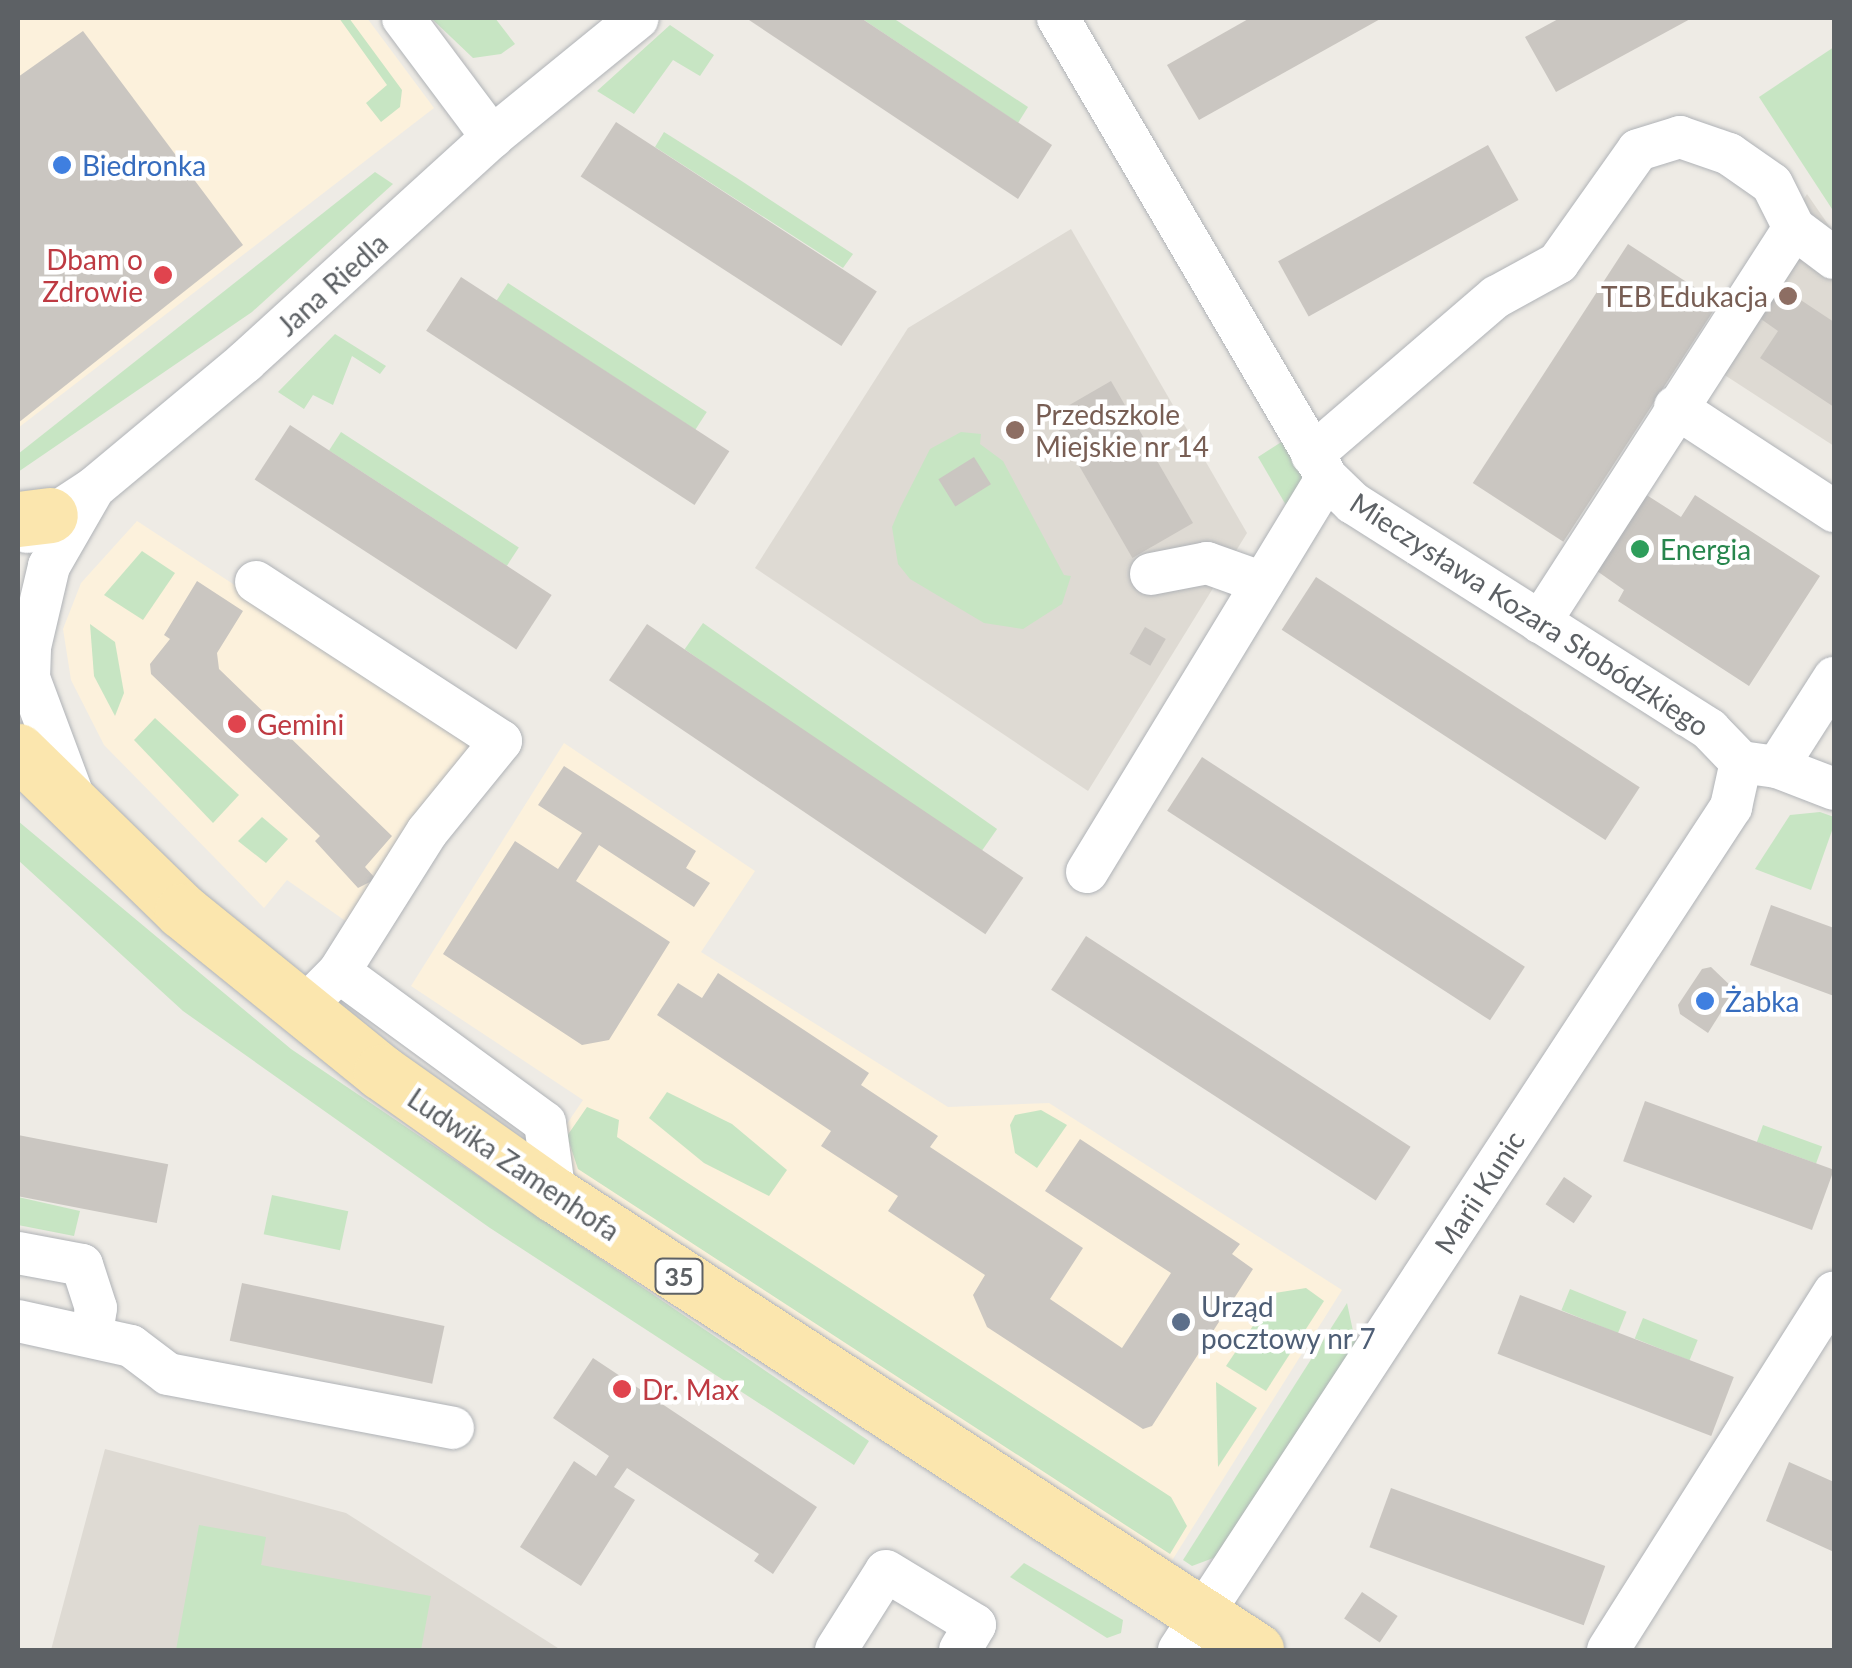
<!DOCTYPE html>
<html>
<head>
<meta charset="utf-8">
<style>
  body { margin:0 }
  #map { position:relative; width:1852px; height:1668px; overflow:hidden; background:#eeebe5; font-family:Lato,sans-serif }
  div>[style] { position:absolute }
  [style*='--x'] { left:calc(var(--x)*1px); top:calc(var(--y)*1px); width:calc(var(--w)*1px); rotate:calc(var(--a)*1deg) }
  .commercial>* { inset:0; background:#fcf1dc }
  .education>* { inset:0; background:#dedad3 }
  .green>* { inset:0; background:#c7e5c3; transform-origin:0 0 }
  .building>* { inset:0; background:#cac6c1; transform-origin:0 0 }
  .roads { filter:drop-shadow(0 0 2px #b0b3b7) drop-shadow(0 0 2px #b0b3b7) }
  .minor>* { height:42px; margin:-21px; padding:0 21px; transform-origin:21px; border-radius:21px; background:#fff }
  .major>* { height:55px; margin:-27.5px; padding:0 27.5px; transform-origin:27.5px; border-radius:27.5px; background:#fbe6ae }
  .dots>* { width:28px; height:28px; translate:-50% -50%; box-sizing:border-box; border:5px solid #fff; border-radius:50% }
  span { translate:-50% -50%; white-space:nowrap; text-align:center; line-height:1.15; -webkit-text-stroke:9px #fff; paint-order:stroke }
  .shield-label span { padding:2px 8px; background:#fff; border:2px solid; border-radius:8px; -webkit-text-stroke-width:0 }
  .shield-label { font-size:25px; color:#5d6165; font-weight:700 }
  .shop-label { font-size:28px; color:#366cbe }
  .left { translate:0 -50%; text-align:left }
  .health-label { font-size:28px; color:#be3a42 }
  .right { translate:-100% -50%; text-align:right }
  .street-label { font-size:28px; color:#5d6165 }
  .education-label { font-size:28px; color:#785e54 }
  .leisure-label { font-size:28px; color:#27864d }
  .service-label { font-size:28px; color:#4e5e75 }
  .frame { position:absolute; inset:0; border:20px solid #5d6165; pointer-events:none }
</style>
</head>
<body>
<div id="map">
  <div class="commercial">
    <div style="clip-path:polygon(18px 18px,367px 18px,434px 108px,18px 428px)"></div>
    <div style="clip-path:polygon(137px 521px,486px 750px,347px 922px,287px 880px,264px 908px,104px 745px,71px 680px,63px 629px,81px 583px)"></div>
    <div style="clip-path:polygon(564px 743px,755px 871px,701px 952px,948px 1107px,1049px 1103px,1342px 1290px,1171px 1562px,570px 1171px,554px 1143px,583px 1100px,411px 986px)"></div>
  </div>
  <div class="education">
    <div style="clip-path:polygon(1807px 194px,1834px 233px,1834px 446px,1700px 359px)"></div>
    <div style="clip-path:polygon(1071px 229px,1247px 533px,1088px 791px,755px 568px,908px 328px)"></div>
    <div style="clip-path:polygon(105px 1449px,346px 1513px,561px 1650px,51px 1650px)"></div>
  </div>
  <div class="green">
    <div style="clip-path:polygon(339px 18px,349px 18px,402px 90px,400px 107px,381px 122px,366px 103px,387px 85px)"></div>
    <div style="clip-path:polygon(431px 18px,495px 18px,515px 44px,501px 54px,473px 58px)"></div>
    <div style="clip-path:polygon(861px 18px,893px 18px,1028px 107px,1018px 123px)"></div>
    <div style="clip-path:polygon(670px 25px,714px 55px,700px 76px,673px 60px,634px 114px,597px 91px)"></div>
    <div style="clip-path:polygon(1834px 47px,1834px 212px,1759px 97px)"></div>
    <div style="clip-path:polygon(664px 132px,737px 178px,853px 254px,843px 268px,655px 147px)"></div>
    <div style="clip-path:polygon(375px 172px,393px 184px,252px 312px,18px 472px,18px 454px)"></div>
    <div style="left:508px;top:283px;width:237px;height:21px;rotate:33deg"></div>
    <div style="clip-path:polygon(335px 334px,386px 366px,380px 374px,352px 356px,333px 405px,313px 395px,304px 409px,278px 392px)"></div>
    <div style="left:341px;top:432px;width:212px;height:22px;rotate:33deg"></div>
    <div style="clip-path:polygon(961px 432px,981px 434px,980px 444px,1003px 461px,1064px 575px,1071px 576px,1062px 604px,1023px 629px,984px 623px,910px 579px,898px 564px,892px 527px,900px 508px,930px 449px)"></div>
    <div style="clip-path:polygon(1283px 441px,1302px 469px,1302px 488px,1290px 512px,1258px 457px)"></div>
    <div style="clip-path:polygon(142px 551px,175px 573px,143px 620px,104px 595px)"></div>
    <div style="left:703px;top:623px;width:359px;height:32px;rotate:35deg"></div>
    <div style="clip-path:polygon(90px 624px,115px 642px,124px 693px,115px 716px,94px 676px)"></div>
    <div style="clip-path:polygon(155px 718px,239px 795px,213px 823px,134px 740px)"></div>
    <div style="clip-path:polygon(1820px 812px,1834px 817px,1834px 825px,1811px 890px,1755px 869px,1790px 815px)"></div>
    <div style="clip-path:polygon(262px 817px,288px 839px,266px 863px,238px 841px)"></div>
    <div style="clip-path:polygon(18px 821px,291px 1049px,869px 1441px,854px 1465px,490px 1228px,183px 1011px,18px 860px)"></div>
    <div style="clip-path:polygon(667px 1092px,732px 1124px,787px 1170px,769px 1196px,704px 1163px,649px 1118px)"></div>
    <div style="clip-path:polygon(587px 1107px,619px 1120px,617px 1137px,1171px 1497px,1187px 1526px,1170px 1554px,578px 1169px,567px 1136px)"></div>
    <div style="clip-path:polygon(1041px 1110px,1067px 1125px,1037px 1168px,1015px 1153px,1010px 1125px,1015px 1115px)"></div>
    <div style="left:1763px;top:1125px;width:63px;height:18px;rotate:20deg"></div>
    <div style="left:272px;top:1195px;width:78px;height:40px;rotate:12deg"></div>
    <div style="clip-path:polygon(18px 1197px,80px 1211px,74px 1236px,18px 1225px)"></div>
    <div style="clip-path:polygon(1306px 1288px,1324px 1301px,1266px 1391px,1226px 1366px,1275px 1293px)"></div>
    <div style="left:1570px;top:1289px;width:61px;height:23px;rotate:22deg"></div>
    <div style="clip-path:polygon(1347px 1303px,1356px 1345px,1216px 1557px,1192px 1566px,1183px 1560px)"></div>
    <div style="left:1643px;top:1318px;width:59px;height:22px;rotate:22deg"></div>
    <div style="clip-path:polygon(1216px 1382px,1257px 1408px,1218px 1467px)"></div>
    <div style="clip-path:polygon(199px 1525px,266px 1537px,261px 1565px,431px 1596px,421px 1650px,176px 1650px)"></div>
    <div style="clip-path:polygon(1024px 1563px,1123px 1620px,1121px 1633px,1107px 1638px,1010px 1577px)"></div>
  </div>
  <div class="building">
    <div style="clip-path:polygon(746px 18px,861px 18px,1052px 145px,1018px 199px)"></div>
    <div style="clip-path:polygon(1250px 18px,1382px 18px,1199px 120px,1167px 65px)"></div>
    <div style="clip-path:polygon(1560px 18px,1692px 18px,1556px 92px,1525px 37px)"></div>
    <div style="clip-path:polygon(83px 31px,243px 245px,18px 423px,18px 77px)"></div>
    <div style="left:616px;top:122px;width:311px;height:65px;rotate:33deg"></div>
    <div style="left:1488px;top:145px;width:63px;height:240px;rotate:61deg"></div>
    <div style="left:1628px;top:244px;width:108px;height:285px;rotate:33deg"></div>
    <div style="left:461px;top:277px;width:320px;height:64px;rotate:33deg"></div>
    <div style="clip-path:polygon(1772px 281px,1834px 322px,1834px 407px,1760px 358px,1778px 331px,1751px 312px)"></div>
    <div style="left:1111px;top:381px;width:164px;height:70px;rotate:60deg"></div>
    <div style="left:290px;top:425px;width:312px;height:65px;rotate:33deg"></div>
    <div style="left:974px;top:457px;width:32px;height:42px;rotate:58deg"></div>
    <div style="clip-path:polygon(1645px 494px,1681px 517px,1695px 495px,1820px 576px,1749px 686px,1618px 601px,1624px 590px,1597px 571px)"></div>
    <div style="left:1316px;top:577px;width:386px;height:63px;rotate:33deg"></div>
    <div style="clip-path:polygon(197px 581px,243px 611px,217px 653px,219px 669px,392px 836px,365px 867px,376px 879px,358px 888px,315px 841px,320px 836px,151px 674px,150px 664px,170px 639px,164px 635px)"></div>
    <div style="left:647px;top:624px;width:454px;height:68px;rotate:34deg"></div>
    <div style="left:1145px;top:627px;width:24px;height:31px;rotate:30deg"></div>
    <div style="left:1202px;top:757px;width:385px;height:64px;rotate:33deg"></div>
    <div style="clip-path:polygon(564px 766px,696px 851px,686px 868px,710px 883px,694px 907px,599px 845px,576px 881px,670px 942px,609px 1040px,582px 1045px,443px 954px,515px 841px,558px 869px,582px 833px,538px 805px)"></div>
    <div style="clip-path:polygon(1771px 905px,1834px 928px,1834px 996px,1750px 965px)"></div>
    <div style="left:1086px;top:936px;width:387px;height:64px;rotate:33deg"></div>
    <div style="clip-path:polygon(1711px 967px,1735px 990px,1708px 1033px,1680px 1014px,1678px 1005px,1702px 969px)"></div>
    <div style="clip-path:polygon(718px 973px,869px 1073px,861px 1085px,938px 1136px,930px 1147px,1083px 1248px,1050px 1299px,1122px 1348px,1171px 1273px,1045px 1191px,1080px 1139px,1240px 1244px,1232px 1254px,1253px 1269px,1152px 1426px,1143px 1429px,987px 1327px,973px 1295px,985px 1275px,888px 1211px,898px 1196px,821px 1146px,831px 1131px,657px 1015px,678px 983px,702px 998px)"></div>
    <div style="left:1645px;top:1101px;width:201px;height:64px;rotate:20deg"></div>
    <div style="left:18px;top:1135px;width:153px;height:60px;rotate:11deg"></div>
    <div style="left:1564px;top:1177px;width:34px;height:33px;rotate:34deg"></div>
    <div style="left:242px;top:1283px;width:207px;height:59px;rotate:12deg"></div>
    <div style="left:1520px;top:1295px;width:229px;height:63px;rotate:21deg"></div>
    <div style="clip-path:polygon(593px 1358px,817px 1507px,773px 1574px,754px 1561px,759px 1554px,627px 1468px,614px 1487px,635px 1500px,581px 1586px,520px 1547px,574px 1461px,596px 1476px,609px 1456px,553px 1418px)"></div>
    <div style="clip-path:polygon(1789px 1462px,1834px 1482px,1834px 1552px,1766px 1521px)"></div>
    <div style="left:1391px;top:1488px;width:228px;height:63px;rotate:20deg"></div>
    <div style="left:1362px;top:1592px;width:43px;height:32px;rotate:34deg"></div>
  </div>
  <div class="roads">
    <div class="minor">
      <div style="--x:403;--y:18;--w:149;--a:53.2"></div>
      <div style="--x:1058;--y:18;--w:533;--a:59.68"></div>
      <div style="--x:1327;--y:478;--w:36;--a:44"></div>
      <div style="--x:1353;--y:503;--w:422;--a:32.4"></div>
      <div style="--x:1709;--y:729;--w:46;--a:45.9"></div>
      <div style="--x:1741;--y:762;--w:36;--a:8"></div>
      <div style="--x:1777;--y:767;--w:61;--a:21.1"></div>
      <div style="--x:1794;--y:228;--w:50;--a:36.9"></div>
      <div style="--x:1675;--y:407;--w:190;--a:33.2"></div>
      <div style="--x:1312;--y:455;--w:243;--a:-40.7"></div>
      <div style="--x:1496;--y:297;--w:71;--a:-28.7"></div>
      <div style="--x:1558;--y:263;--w:138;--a:-54.7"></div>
      <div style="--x:1638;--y:150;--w:44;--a:-17.2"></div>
      <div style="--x:1680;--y:137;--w:52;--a:19.1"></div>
      <div style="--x:1729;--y:154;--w:52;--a:34.9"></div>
      <div style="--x:1772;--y:184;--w:49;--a:63.4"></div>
      <div style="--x:1794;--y:228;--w:469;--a:122.8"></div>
      <div style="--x:27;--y:532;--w:80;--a:-33.3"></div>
      <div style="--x:94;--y:488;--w:197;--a:-39.8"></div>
      <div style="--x:245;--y:362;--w:334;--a:-42.3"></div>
      <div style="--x:492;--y:137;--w:188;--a:-39.2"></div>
      <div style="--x:1151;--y:574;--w:57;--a:-11.1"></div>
      <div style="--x:1207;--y:563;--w:59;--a:19.7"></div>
      <div style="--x:256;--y:582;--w:292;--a:33"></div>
      <div style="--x:501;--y:741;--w:117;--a:129.1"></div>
      <div style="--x:427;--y:832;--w:165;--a:122.2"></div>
      <div style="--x:1777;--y:767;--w:106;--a:-57.4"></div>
      <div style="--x:75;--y:801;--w:131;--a:-110.5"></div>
      <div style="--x:29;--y:678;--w:31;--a:-88"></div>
      <div style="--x:30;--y:647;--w:83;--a:-76.8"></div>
      <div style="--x:49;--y:566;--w:84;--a:-60.1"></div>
      <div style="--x:1087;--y:872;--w:461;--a:-58.7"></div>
      <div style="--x:320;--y:991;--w:27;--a:-45"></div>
      <div style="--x:339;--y:972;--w:255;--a:36.2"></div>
      <div style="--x:545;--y:1123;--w:73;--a:82.1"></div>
      <div style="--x:18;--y:1253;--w:65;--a:10.6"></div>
      <div style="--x:82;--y:1265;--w:45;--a:72"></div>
      <div style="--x:96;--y:1308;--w:26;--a:99"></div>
      <div style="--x:18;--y:1321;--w:116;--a:12.5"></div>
      <div style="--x:131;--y:1346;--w:46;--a:37.1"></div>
      <div style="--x:168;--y:1374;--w:290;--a:10.7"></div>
      <div style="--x:836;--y:1650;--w:93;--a:-57.7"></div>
      <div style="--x:886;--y:1571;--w:104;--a:31.2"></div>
      <div style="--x:975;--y:1625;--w:29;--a:121"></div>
      <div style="--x:1179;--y:1650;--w:1008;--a:-56.78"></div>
      <div style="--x:1731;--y:807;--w:46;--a:-77.5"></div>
      <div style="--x:1608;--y:1650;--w:423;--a:-57.7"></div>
    </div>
    <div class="major">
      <div style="--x:18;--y:519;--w:32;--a:-7"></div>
      <div style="--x:18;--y:751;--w:229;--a:44.3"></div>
      <div style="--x:182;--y:911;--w:256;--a:39"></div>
      <div style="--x:381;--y:1072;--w:213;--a:35.3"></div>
      <div style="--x:555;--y:1195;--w:836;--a:32.99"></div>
    </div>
  </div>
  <div class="dots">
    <div style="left:62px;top:165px;background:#3f7fe0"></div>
    <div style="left:163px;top:275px;background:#e0444e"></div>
    <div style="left:1788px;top:296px;background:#8d6e63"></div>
    <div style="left:1015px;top:430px;background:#8d6e63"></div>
    <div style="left:1640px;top:549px;background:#2e9e5b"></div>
    <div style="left:237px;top:724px;background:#e0444e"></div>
    <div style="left:1705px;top:1001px;background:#3f7fe0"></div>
    <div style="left:1181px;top:1322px;background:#5c6f8a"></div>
    <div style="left:622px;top:1389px;background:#e0444e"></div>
  </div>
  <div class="shield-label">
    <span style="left:679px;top:1276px">35</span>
  </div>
  <div class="shop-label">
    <span class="left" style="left:82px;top:165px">Biedronka</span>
    <span class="left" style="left:1725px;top:1001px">Żabka</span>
  </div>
  <div class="health-label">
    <span class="right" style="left:143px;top:275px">Dbam o<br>Zdrowie</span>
    <span class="left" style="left:257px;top:724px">Gemini</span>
    <span class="left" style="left:642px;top:1389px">Dr. Max</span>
  </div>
  <div class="street-label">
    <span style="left:332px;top:284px;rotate:-42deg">Jana Riedla</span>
    <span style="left:1530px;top:614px;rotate:33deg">Mieczysława Kozara Słobódzkiego</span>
    <span style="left:514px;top:1164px;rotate:34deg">Ludwika Zamenhofa</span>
    <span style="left:1479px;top:1192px;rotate:-57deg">Marii Kunic</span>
  </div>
  <div class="education-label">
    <span class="right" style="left:1768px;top:296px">TEB Edukacja</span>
    <span class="left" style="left:1035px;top:430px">Przedszkole<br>Miejskie nr 14</span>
  </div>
  <div class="leisure-label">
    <span class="left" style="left:1660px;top:549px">Energia</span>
  </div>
  <div class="service-label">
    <span class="left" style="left:1201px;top:1322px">Urząd<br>pocztowy nr 7</span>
  </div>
  <div class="frame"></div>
</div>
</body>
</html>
